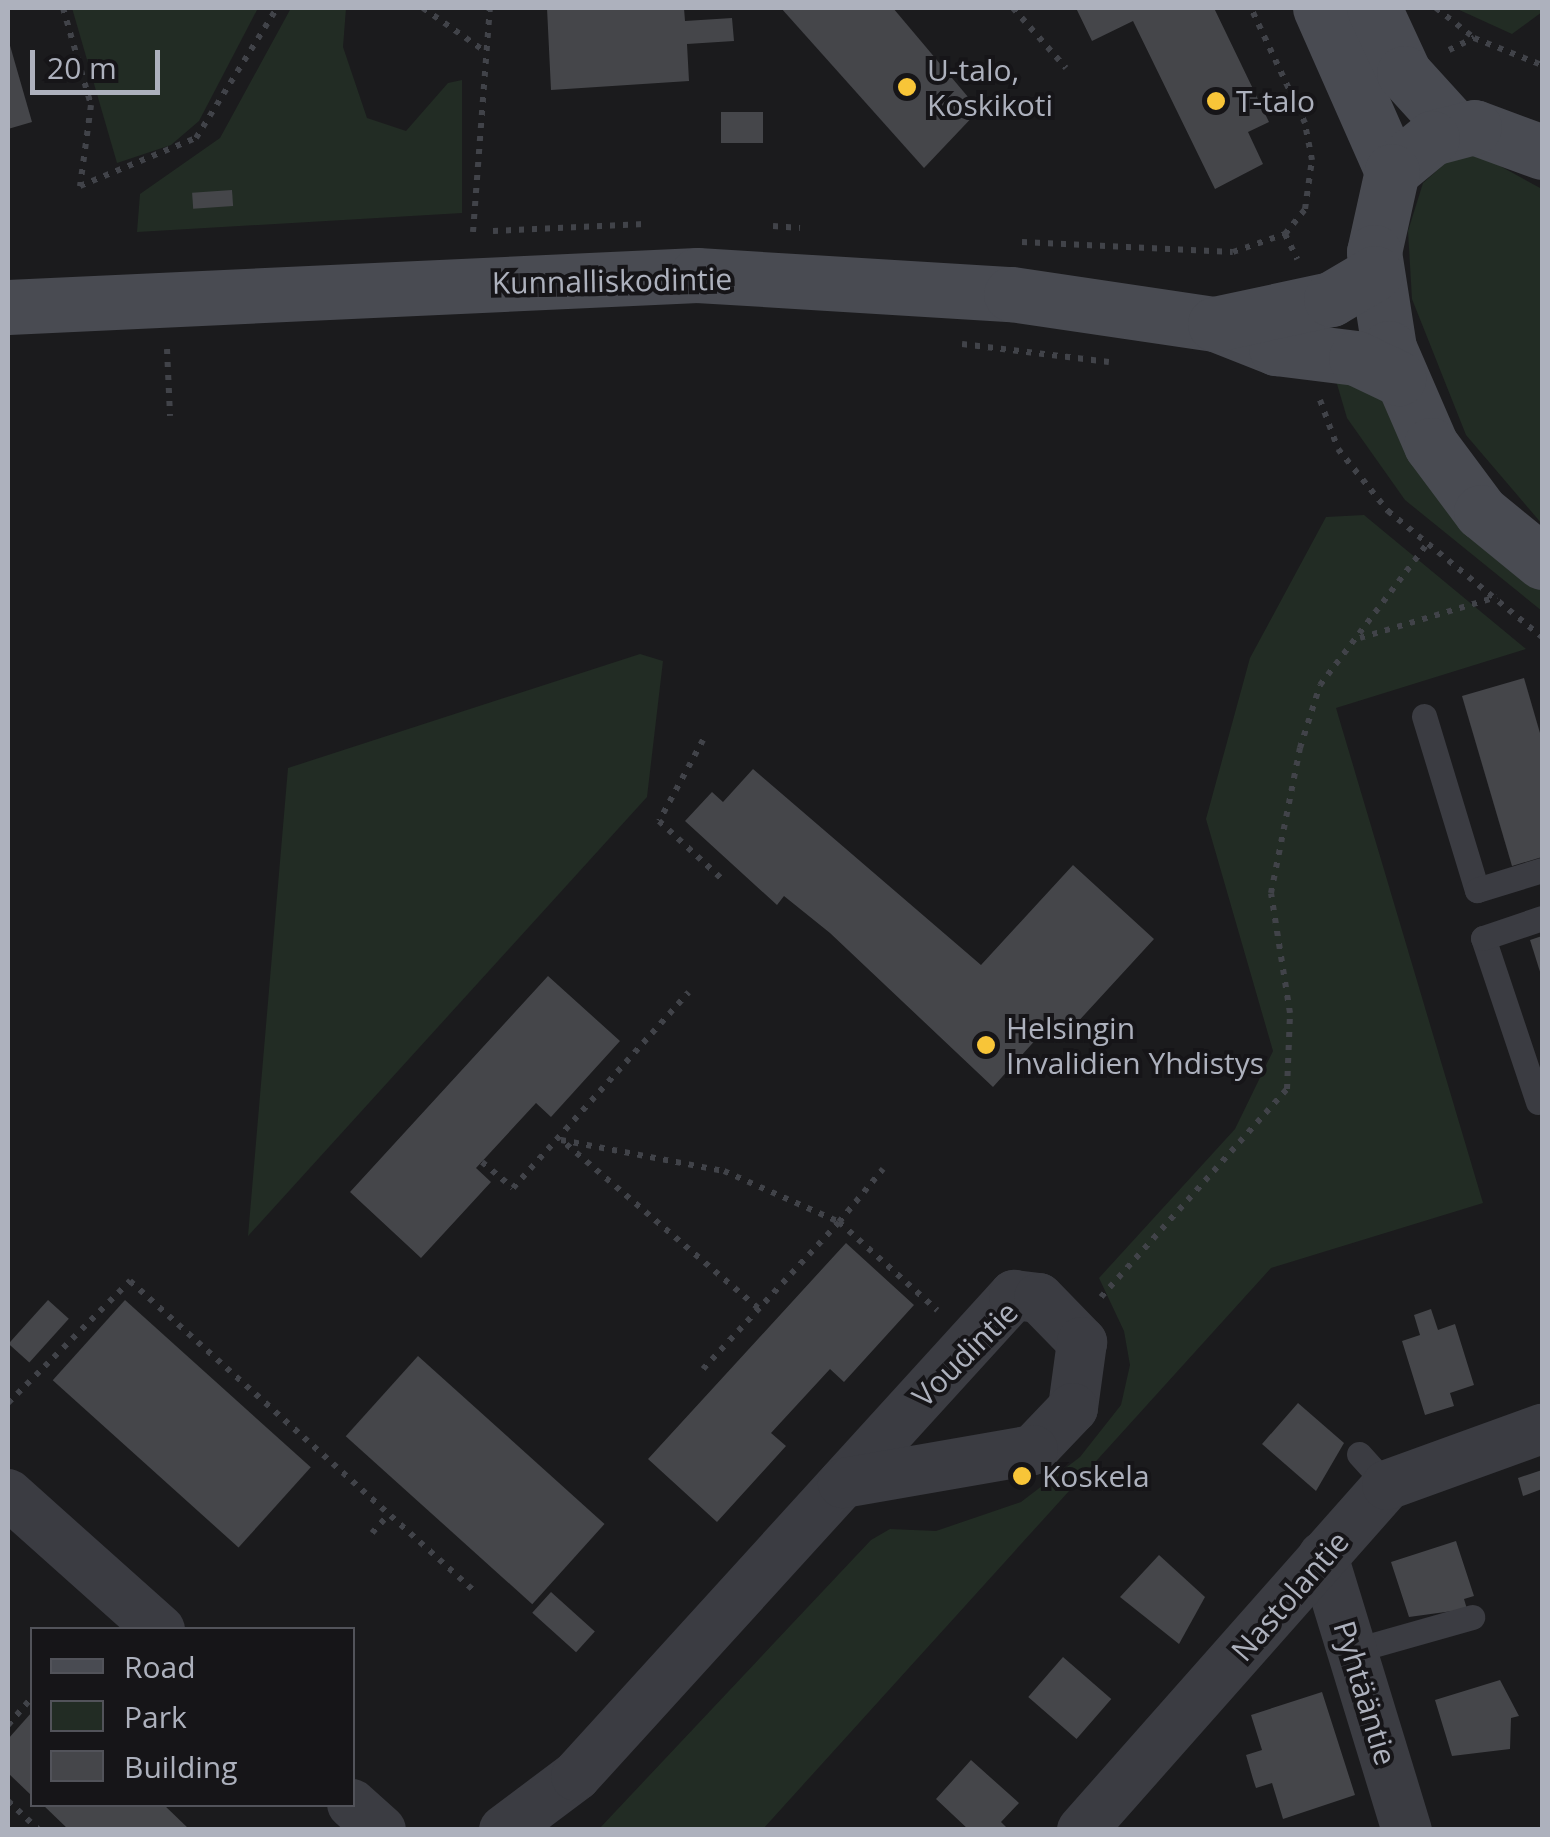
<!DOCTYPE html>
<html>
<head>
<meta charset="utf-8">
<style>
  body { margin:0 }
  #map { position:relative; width:1550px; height:1837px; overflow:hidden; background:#1b1b1d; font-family:"Open Sans",sans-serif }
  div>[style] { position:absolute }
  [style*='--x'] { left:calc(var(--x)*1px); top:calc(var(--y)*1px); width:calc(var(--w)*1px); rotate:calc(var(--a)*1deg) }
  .green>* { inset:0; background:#222c24 }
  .building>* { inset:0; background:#45464a; transform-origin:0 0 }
  .path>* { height:6px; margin-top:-3px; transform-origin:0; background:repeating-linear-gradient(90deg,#414349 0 5px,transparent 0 13px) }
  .lane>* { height:25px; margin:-12.5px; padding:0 12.5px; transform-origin:12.5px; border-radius:12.5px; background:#3b3c42 }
  .street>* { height:50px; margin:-25px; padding:0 25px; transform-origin:25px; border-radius:25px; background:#3b3c42 }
  .secondary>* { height:55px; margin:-27.5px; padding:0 27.5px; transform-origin:27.5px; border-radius:27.5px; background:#494b52 }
  .dots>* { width:28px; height:28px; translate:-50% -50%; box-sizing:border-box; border:5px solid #161518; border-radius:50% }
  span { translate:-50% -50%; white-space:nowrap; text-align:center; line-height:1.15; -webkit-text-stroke:8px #161518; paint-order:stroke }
  .poi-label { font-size:30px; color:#adb1bd }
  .left { translate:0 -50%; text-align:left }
  .street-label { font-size:30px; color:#adb1bd }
  .frame { position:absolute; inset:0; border:10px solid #adb1bd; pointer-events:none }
  .legend { position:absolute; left:30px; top:1627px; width:325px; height:180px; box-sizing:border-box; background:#161518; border:2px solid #52535a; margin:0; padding:12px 18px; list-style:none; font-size:30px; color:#adb1bd }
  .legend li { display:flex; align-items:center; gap:20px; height:50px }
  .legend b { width:50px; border:2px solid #52535a }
  .scale { position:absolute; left:30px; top:50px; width:130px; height:45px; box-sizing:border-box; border:5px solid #adb1bd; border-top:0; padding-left:12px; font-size:30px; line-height:35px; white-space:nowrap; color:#adb1bd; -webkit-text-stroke:8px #161518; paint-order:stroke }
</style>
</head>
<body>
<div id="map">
  <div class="green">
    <div style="clip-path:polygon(72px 8px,258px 8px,199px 121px,171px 145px,117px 163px)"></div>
    <div style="clip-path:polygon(291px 8px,346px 8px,343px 47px,367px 118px,406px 131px,448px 83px,462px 80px,462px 213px,137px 232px,140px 194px,220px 138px)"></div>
    <div style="clip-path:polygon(1455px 8px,1542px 8px,1542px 12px,1512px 34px)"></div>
    <div style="clip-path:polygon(1480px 155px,1542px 189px,1542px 524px,1466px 435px,1412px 299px,1408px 231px,1423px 183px,1450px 159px)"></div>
    <div style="clip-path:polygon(1332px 367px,1359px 374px,1542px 582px,1542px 611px,1405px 500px,1347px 418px)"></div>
    <div style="clip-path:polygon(1364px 515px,1526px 649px,1336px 708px,1483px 1203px,1271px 1268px,763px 1829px,599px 1829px,871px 1540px,890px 1529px,936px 1531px,1021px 1502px,1080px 1457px,1121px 1405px,1130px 1365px,1124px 1331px,1099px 1278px,1235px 1129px,1273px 1051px,1206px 819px,1250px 658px,1326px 517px)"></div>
    <div style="clip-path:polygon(640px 654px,663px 661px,647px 797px,248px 1236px,288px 768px)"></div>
  </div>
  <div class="building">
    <div style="clip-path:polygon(547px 8px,684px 8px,685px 21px,732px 18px,734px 41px,687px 44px,689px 81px,551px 90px)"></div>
    <div style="clip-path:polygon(781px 8px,893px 8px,979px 110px,924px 168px)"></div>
    <div style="clip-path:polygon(1076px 8px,1214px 8px,1269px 122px,1248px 132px,1263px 164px,1215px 189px,1133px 21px,1092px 41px)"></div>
    <div style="clip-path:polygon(9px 42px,32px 122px,8px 129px,8px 43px)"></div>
    <div style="left:763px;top:112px;width:31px;height:42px;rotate:90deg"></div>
    <div style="left:232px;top:190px;width:16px;height:40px;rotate:86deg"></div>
    <div style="clip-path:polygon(1524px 678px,1542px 740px,1542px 857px,1512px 866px,1462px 696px)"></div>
    <div style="clip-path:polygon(753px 769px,981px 965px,1073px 865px,1154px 939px,1063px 1038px,1049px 1025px,993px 1087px,830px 933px,784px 896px,777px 905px,685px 821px,712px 792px,723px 802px)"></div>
    <div style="clip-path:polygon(1542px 936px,1542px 978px,1530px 940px)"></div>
    <div style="clip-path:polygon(548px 976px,620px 1041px,551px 1117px,536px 1103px,476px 1168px,491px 1182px,421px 1258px,350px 1192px)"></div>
    <div style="clip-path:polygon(846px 1243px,914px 1305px,844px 1382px,830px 1369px,771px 1433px,786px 1446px,717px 1522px,648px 1459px)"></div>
    <div style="left:48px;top:1300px;width:28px;height:59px;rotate:42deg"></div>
    <div style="left:125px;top:1300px;width:250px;height:108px;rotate:42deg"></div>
    <div style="clip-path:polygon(1431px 1309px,1438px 1330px,1455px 1324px,1474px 1385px,1450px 1393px,1454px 1406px,1425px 1415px,1402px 1341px,1420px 1335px,1414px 1315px)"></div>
    <div style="left:418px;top:1356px;width:251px;height:108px;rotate:42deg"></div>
    <div style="clip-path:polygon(1298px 1403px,1344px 1443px,1316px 1491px,1262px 1444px)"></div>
    <div style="clip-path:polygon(1542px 1470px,1542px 1489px,1523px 1496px,1518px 1478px)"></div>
    <div style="clip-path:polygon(1456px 1541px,1474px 1596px,1464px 1599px,1467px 1609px,1409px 1617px,1391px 1562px)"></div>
    <div style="clip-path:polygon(1159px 1555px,1205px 1597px,1179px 1644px,1120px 1597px)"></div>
    <div style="left:551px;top:1592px;width:59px;height:28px;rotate:42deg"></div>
    <div style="left:1063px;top:1657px;width:64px;height:53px;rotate:41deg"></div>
    <div style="clip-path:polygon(1500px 1680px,1519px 1716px,1511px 1718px,1510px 1749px,1452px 1756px,1435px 1700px)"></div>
    <div style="clip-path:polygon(1322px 1692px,1355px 1795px,1283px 1819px,1272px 1783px,1256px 1788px,1253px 1779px,1246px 1755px,1262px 1750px,1251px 1715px)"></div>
    <div style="clip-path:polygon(32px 1712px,32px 1796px,8px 1773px,8px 1739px)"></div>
    <div style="clip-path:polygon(971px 1760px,1019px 1803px,1001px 1822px,1009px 1830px,969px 1830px,936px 1799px)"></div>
    <div style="clip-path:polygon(42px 1804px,163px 1804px,190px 1830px,69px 1830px)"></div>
  </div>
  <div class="path">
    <div style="--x:63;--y:8;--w:101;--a:73.9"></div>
    <div style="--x:91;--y:105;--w:82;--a:97.7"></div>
    <div style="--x:80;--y:186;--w:126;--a:-22.5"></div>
    <div style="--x:196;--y:138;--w:153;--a:-58.1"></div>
    <div style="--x:423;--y:8;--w:73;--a:35"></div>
    <div style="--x:1013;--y:8;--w:80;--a:48.5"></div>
    <div style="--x:1436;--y:8;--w:47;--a:38.1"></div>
    <div style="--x:1449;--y:50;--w:28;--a:-26"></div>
    <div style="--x:1474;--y:38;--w:73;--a:21.7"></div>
    <div style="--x:773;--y:226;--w:27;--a:4"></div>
    <div style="--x:493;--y:231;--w:152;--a:-2.6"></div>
    <div style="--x:473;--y:232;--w:225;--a:-85.7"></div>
    <div style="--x:1285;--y:234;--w:28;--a:64"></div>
    <div style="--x:1022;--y:242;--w:211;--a:2.7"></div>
    <div style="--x:1233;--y:252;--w:55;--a:-19.1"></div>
    <div style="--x:1285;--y:234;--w:32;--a:-51"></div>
    <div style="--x:1305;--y:209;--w:49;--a:-81.9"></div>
    <div style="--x:1312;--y:160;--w:38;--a:-101"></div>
    <div style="--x:1305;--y:123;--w:127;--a:-115.2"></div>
    <div style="--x:962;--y:344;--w:148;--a:7"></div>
    <div style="--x:167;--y:349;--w:67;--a:87.4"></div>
    <div style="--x:1320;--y:400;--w:52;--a:69.8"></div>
    <div style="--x:1338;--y:449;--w:80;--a:51.1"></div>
    <div style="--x:1388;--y:511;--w:199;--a:39.3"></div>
    <div style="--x:1360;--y:638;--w:143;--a:-16.7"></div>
    <div style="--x:703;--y:740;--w:92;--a:118.5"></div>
    <div style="--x:659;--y:821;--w:90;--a:42.7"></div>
    <div style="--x:482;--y:1162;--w:40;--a:40"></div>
    <div style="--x:513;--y:1188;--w:263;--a:-48.1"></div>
    <div style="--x:1101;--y:1297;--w:279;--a:-48.2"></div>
    <div style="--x:1287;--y:1089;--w:76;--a:-87.7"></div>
    <div style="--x:1290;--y:1013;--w:121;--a:-99"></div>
    <div style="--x:1271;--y:893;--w:148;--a:-78.7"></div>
    <div style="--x:1300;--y:748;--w:66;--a:-72.4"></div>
    <div style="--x:1320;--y:685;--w:177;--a:-52.8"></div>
    <div style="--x:758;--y:1308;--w:259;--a:-139.5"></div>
    <div style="--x:561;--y:1140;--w:166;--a:10.8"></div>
    <div style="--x:724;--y:1171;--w:126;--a:23.9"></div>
    <div style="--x:839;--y:1222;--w:69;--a:-50.3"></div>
    <div style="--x:703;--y:1369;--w:200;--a:-47.2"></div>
    <div style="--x:839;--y:1222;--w:132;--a:41.9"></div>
    <div style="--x:8;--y:1403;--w:173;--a:-45"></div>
    <div style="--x:130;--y:1281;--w:462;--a:42"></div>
    <div style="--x:372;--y:1533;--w:25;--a:-48"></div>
    <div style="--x:8;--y:1725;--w:37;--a:-49"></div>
    <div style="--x:8;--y:1801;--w:42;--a:43.1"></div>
  </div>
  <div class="lane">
    <div style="--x:1424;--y:716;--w:182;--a:73.1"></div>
    <div style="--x:1477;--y:890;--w:68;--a:-17.1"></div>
    <div style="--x:1538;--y:1102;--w:173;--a:-108.5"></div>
    <div style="--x:1483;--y:938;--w:62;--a:-18.7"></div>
    <div style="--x:1359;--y:1454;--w:42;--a:47.9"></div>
    <div style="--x:1352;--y:1651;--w:125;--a:-15.8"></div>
  </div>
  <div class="street">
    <div style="--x:8;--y:1494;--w:204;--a:41.8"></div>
    <div style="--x:1323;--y:1556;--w:287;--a:73"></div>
    <div style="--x:352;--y:1804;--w:39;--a:42"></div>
    <div style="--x:504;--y:1830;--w:90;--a:-36.9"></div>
    <div style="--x:576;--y:1776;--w:651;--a:-47.68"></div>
    <div style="--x:1014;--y:1295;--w:25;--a:7"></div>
    <div style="--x:1039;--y:1298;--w:62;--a:45.7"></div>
    <div style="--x:1082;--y:1342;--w:67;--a:97.8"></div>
    <div style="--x:1073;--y:1408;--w:58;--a:133.6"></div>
    <div style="--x:1033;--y:1450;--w:193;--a:170.1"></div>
    <div style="--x:1082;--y:1830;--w:460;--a:-48.5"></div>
    <div style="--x:1387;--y:1485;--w:165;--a:-19.9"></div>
  </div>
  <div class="secondary">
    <div style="--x:1320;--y:8;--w:178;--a:66.2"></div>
    <div style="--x:1374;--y:8;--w:72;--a:65.2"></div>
    <div style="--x:1404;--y:73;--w:76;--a:47.7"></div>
    <div style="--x:1542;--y:152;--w:72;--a:-159.8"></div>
    <div style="--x:1474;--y:127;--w:43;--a:165.3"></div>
    <div style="--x:1432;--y:138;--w:52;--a:140.5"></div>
    <div style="--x:1392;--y:171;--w:83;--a:102.5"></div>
    <div style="--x:1374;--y:252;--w:97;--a:81.1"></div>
    <div style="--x:1389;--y:348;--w:106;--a:66.6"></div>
    <div style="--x:1431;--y:445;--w:84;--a:53.3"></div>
    <div style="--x:1481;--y:512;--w:79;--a:39.3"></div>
    <div style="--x:8;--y:307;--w:690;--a:-2.66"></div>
    <div style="--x:697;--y:275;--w:315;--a:3.5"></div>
    <div style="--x:1011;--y:294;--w:206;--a:8.4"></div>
    <div style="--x:1215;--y:324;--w:66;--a:21.5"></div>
    <div style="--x:1276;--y:348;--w:81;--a:7.1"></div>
    <div style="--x:1356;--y:358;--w:47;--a:25.5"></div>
    <div style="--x:1215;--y:324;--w:119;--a:-12.2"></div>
    <div style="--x:1331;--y:299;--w:51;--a:-30.6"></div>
  </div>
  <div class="dots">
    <div style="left:907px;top:87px;background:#f8c538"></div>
    <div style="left:1216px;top:101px;background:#f8c538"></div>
    <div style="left:986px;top:1045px;background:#f8c538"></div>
    <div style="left:1022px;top:1476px;background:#f8c538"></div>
  </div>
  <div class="poi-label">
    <span class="left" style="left:927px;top:87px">U-talo,<br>Koskikoti</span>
    <span class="left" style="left:1236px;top:101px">T-talo</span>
    <span class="left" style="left:1006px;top:1045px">Helsingin<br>Invalidien Yhdistys</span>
    <span class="left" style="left:1042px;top:1476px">Koskela</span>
  </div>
  <div class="street-label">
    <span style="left:612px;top:281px;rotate:-1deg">Kunnalliskodintie</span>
    <span style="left:965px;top:1354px;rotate:-45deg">Voudintie</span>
    <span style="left:1290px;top:1596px;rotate:-49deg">Nastolantie</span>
    <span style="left:1365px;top:1693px;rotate:73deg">Pyhtääntie</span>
  </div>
  <div class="frame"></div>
  <ul class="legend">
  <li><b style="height:12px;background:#494b52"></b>Road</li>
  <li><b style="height:28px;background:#222c24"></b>Park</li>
  <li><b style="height:28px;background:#45464a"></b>Building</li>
  </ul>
  <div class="scale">20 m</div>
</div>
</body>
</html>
